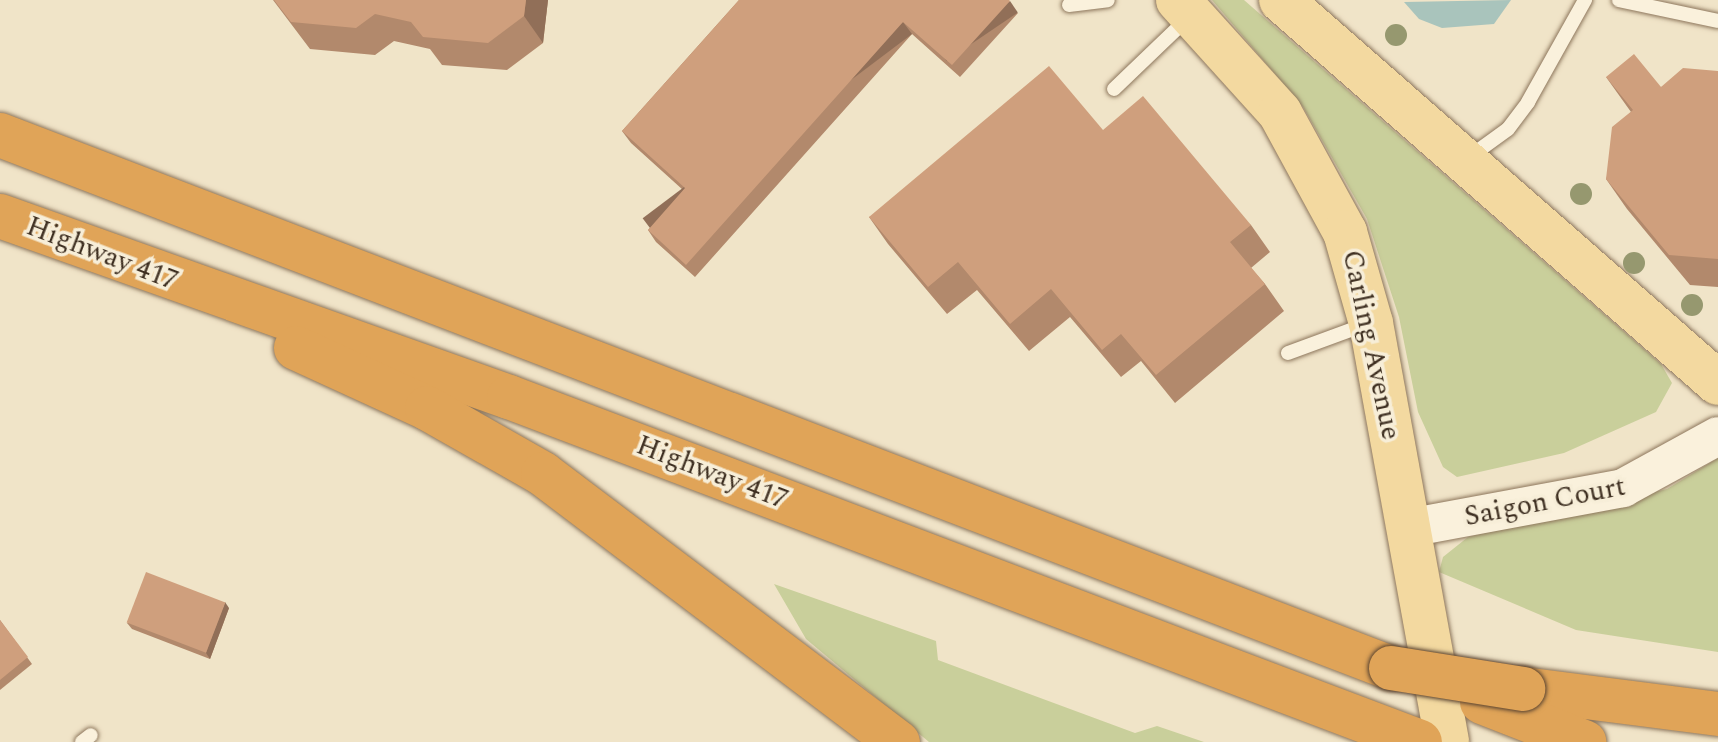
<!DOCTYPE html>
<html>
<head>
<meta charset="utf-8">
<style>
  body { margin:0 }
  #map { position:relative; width:1718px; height:742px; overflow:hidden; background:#f0e4c8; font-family:Spectral,serif }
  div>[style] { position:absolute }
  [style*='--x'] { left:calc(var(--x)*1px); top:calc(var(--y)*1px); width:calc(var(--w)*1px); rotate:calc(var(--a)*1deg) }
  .green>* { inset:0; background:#c9cf9b }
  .water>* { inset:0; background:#a9c4bc }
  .roads { filter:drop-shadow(0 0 2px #8d765c) drop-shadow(0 0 2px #8d765c) }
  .lane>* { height:14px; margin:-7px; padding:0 7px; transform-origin:7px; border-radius:7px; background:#faf1dc }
  .secondary>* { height:38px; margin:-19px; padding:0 19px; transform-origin:19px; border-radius:19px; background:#faf1dc }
  .primary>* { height:44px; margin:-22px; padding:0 22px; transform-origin:22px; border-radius:22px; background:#f3d9a0 }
  .highway>* { height:44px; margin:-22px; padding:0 22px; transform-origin:22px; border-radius:22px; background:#e0a458 }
  .bridges { filter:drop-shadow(0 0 2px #5b4430) drop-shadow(0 0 2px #5b4430) }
  .highway-bridge>* { height:44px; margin:-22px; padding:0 22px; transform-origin:22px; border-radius:22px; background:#e0a458 }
  .trees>* { width:22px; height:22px; margin:-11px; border-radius:50%; background:#96986f }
  .wall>* { inset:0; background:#b2896c }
  .shaded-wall>* { inset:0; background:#916f58; transform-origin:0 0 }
  .building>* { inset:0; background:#cf9f7d; transform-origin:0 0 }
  span { translate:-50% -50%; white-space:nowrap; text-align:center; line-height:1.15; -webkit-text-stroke:7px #f7eed8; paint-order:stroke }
  .street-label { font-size:28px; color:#3d2e20 }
</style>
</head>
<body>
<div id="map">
  <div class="green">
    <div style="clip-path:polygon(1212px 0,1244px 0,1661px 364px,1672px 383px,1656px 412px,1564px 453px,1457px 477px,1443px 467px,1418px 412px,1399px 317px,1367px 219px,1303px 107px)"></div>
    <div style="clip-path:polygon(1718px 458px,1718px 652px,1576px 630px,1439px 572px,1443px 557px,1468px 537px,1667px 489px)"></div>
    <div style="clip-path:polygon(774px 584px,936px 641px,938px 660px,1135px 733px,1157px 726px,1204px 742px,929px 742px,806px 639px)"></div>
  </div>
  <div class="water">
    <div style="clip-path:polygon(1511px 0,1494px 24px,1442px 28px,1419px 19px,1404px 2px)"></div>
  </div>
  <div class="roads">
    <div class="lane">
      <div style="--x:1619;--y:0;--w:101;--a:12"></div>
      <div style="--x:1069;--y:5;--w:39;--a:-7"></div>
      <div style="--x:1114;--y:89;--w:104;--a:-43.8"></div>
      <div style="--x:1468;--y:158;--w:49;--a:-35.9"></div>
      <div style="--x:1508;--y:129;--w:34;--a:-53"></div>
      <div style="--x:1528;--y:102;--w:117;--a:-60.8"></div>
      <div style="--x:1288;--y:353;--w:84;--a:-20.2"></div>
      <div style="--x:82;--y:742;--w:11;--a:-38"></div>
    </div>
    <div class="secondary">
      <div style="--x:1408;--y:528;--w:219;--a:-10.5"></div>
      <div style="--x:1623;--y:488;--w:108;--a:-28.7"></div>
    </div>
    <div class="primary">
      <div style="--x:1178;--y:0;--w:152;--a:47.9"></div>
      <div style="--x:1280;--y:113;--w:136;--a:61.4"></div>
      <div style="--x:1345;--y:232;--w:95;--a:74.1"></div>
      <div style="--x:1371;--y:323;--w:426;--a:79.7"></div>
      <div style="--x:1281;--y:0;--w:581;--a:41.23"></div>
    </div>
    <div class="highway">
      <div style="--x:0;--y:135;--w:1490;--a:20.97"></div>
      <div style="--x:0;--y:216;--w:540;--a:19.58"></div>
      <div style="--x:509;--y:397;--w:974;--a:20.74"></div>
      <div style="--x:296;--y:348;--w:144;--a:24.6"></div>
      <div style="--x:427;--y:408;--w:133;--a:29.6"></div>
      <div style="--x:543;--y:474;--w:445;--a:37.1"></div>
      <div style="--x:1523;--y:689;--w:197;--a:7.3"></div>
      <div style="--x:1482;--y:702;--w:110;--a:21.4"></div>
    </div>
  </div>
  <div class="bridges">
    <div class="highway-bridge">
      <div style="--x:1391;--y:668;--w:134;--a:9"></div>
    </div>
  </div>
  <div class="trees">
    <div style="left:1396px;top:35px"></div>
    <div style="left:1581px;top:194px"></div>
    <div style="left:1634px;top:263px"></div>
    <div style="left:1692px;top:305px"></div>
  </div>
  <div class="wall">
    <div style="clip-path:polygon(273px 0,548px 0,543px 43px,507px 70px,442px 65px,430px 49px,394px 41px,375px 55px,310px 49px)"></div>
    <div style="clip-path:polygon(739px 0,1018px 13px,960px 77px,912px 34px,695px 277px,656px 242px,648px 230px,683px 190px,631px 143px,622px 131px)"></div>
    <div style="clip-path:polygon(1718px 71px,1718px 287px,1690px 285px,1627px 209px,1606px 179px,1631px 112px,1606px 77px,1661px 87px)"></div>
    <div style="clip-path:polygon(1103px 130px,1251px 225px,1270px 252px,1251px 268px,1265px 284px,1284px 311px,1175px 403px,1141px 361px,1121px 377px,1070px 317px,1029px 351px,977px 290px,947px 314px,888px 244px,869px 217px)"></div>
    <div style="clip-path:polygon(229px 608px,210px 659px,132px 629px,127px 623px)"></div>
    <div style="clip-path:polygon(0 620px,32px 664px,0 690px)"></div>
  </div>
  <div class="shaded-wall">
    <div style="clip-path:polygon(526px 0,548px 0,543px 43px,524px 16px)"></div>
    <div style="left:1010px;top:1px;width:14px;height:86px;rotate:56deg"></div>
    <div style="left:903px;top:22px;width:15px;height:326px;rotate:53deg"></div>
    <div style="clip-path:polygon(225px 602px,229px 608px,210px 659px,206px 653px)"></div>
  </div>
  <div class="building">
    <div style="clip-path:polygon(274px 0,526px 0,524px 16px,488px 43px,423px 37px,411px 22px,375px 14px,356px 28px,291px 22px)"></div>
    <div style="clip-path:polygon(739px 0,1009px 0,1010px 1px,952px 65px,903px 22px,686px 265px,648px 230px,685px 188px,622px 131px)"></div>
    <div style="clip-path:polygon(1634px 54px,1661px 87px,1683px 68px,1718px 71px,1718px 259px,1669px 255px,1606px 179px,1612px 127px,1633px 110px,1606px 77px)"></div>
    <div style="clip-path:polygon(1049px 66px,1103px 130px,1143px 96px,1251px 225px,1230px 242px,1265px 284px,1156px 375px,1121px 334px,1102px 350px,1051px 289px,1010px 324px,958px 262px,928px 287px,869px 217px)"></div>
    <div style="left:146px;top:572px;width:85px;height:54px;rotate:21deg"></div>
    <div style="clip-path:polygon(0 620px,28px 657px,0 680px)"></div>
  </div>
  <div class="street-label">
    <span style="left:102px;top:254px;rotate:21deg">Highway 417</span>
    <span style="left:1371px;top:345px;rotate:78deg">Carling Avenue</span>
    <span style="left:712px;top:473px;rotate:21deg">Highway 417</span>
    <span style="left:1545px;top:502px;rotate:-11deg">Saigon Court</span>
  </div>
</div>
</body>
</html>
